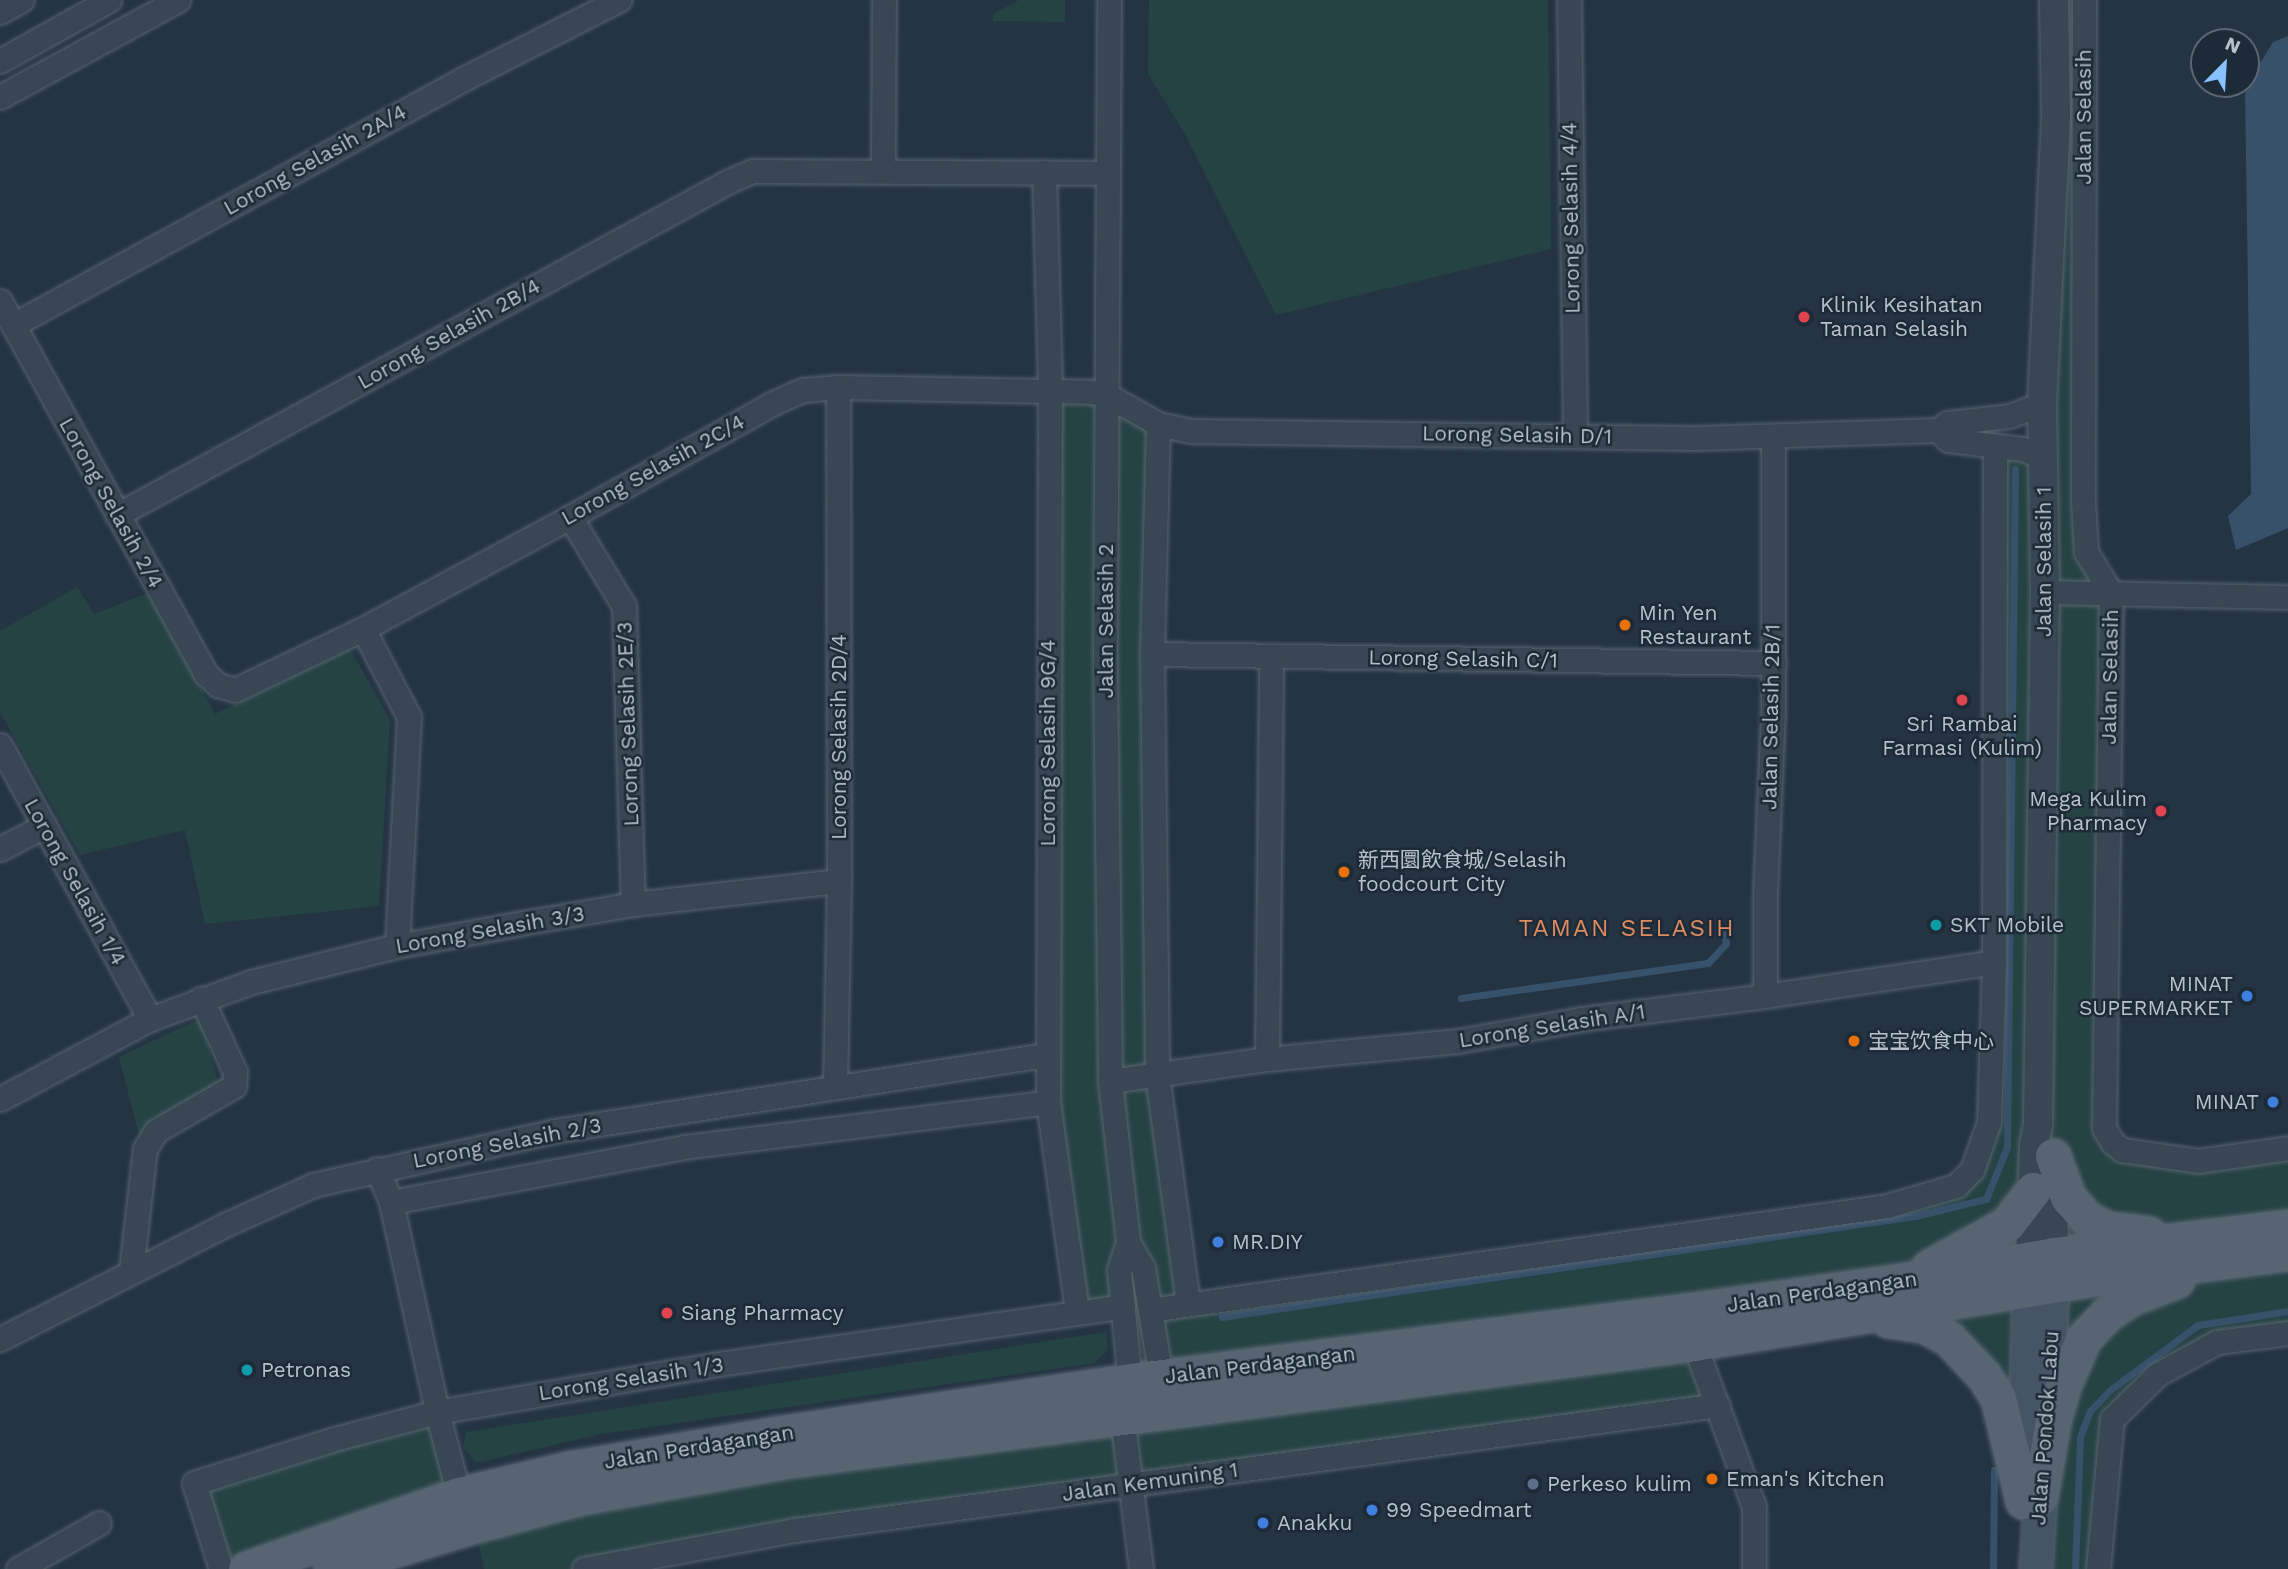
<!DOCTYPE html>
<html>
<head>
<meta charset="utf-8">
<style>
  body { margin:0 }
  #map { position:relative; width:2288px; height:1569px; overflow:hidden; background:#243443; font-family:"Work Sans","Noto Sans SC",sans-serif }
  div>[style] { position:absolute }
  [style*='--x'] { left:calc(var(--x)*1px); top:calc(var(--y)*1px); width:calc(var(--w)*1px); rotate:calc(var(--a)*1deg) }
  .green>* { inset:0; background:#264344; transform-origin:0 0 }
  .water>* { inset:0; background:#37516b }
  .stream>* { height:7px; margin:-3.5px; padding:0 3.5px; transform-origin:3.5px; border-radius:3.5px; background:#37516b }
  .roads { filter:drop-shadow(0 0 2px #576470) drop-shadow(0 0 2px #576470) }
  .minor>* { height:23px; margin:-11.5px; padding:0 11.5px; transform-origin:11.5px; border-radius:11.5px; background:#394653 }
  .tertiary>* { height:28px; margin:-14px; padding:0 14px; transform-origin:14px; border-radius:14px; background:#394653 }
  .secondary>* { height:32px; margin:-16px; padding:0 16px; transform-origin:16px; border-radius:16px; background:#465566 }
  .primary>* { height:35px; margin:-17.5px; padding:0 17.5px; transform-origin:17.5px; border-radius:17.5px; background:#576573 }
  .dots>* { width:19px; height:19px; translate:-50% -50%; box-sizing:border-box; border:4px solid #1d2b38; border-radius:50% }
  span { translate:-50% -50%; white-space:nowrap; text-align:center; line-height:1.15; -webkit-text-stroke:5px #1d2b38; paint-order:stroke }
  .street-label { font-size:21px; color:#b6c1cc }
  .poi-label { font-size:21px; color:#b6c1cc }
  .left { translate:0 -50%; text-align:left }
  .right { translate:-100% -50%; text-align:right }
  .quarter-label { font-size:24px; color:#dd8b60; letter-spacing:2px }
  .north { position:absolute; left:2190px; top:28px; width:70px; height:70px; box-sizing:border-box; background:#1d2b38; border:2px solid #5a6773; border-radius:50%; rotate:24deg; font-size:19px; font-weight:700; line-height:28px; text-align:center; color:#b6c1cc }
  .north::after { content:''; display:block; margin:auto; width:24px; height:32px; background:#88c1ff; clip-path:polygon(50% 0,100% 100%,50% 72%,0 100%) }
</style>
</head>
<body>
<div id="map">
  <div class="green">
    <div style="clip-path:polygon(1019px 0,1065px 0,1065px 22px,993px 21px,993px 14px)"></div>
    <div style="clip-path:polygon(1149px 0,1548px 0,1551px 249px,1276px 315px,1186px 136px,1148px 74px)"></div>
    <div style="clip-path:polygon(2054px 0,2082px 0,2086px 552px,2111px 593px,2102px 1115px,2131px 1153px,2288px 1148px,2288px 1227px,1147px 1379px,1135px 1301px,1147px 1300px,1129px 1242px,1123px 1306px,1077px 1312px,1048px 1102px,1050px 390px,1105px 394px,1158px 424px,1157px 1074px,1186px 1295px,1956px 1186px,1984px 1140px,1995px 446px,2042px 456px)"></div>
    <div style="clip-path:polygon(77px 587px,94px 614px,148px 593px,215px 714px,350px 649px,390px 720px,379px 906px,205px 924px,185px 830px,80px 855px,0 712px,0 631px)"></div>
    <div style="clip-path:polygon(201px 1018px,221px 1094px,140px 1139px,119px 1057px)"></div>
    <div style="clip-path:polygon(2288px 1253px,2288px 1333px,2217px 1342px,2112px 1420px,2098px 1569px,2036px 1569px,2055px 1287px)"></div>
    <div style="clip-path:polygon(2029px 1291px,2009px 1431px,1924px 1325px)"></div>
    <div style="clip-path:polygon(1106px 1332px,1108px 1349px,1094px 1363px,601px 1434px,476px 1463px,463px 1447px,466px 1432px)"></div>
    <div style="clip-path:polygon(1694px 1343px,1718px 1405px,584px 1569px,484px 1569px,475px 1525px,581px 1497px)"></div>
    <div style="left:437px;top:1412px;width:86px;height:253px;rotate:75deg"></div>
  </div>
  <div class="water">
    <div style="clip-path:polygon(2288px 36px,2288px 528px,2236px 550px,2228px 516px,2251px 494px,2245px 88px,2273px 42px)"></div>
  </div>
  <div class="stream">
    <div style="--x:1461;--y:998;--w:249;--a:-8.1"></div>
    <div style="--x:1708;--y:963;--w:26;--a:-47"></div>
    <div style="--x:1726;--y:944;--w:14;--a:-98"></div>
    <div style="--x:1222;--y:1317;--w:700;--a:-8.29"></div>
    <div style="--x:1915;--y:1216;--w:73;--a:-13.5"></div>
    <div style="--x:1986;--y:1199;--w:56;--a:-68"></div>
    <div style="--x:2007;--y:1147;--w:678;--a:-89.32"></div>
    <div style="--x:1993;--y:1569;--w:99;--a:-89.4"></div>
    <div style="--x:2075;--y:1569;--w:132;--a:-87.8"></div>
    <div style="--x:2080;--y:1437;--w:28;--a:-69"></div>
    <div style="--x:2090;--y:1411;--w:29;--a:-46"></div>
    <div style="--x:2110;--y:1390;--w:109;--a:-36.5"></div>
    <div style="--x:2198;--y:1325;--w:91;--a:-8.8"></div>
  </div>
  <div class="roads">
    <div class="minor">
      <div style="--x:1109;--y:0;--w:662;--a:90.35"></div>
      <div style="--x:1105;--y:662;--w:419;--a:89.3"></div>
      <div style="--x:1110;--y:1081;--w:162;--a:83.6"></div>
      <div style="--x:1128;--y:1242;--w:30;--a:60"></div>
      <div style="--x:1143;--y:1268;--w:110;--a:80.6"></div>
      <div style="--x:1569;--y:0;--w:436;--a:89.2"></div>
      <div style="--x:2084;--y:0;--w:501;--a:90.11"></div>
      <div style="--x:2083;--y:501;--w:51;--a:86.6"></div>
      <div style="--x:2086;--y:552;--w:48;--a:58.6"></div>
      <div style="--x:2111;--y:593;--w:535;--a:90.75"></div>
      <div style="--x:2104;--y:1128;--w:17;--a:59"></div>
      <div style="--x:2113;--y:1143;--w:11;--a:38"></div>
      <div style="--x:2122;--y:1150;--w:77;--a:8.2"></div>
      <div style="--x:2198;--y:1161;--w:91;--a:-8.2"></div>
      <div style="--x:0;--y:12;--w:25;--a:-29"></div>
      <div style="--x:0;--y:61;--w:125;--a:-29.2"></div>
      <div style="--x:0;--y:97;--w:203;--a:-28.6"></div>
      <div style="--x:883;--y:170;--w:170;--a:-89.7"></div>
      <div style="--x:1044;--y:172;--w:218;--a:88.4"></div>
      <div style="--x:1050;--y:390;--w:712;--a:90.16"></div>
      <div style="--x:1048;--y:1102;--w:212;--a:82.1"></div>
      <div style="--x:0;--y:301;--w:425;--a:61.1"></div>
      <div style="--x:205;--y:673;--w:18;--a:43"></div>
      <div style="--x:218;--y:685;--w:18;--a:16"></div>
      <div style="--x:235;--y:690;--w:142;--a:-25.5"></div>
      <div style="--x:363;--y:629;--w:235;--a:-28.4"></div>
      <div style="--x:570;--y:517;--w:231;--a:-29.3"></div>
      <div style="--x:771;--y:404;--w:35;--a:-24"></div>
      <div style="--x:803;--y:390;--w:35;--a:-5"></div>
      <div style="--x:838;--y:387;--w:253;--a:1.1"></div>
      <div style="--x:1091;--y:392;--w:14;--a:8"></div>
      <div style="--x:1105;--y:394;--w:61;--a:29.5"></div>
      <div style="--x:1158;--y:424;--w:35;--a:12"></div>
      <div style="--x:1192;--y:431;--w:504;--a:0.8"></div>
      <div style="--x:1696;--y:438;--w:242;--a:-1.9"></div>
      <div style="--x:13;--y:325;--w:515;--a:-28.65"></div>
      <div style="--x:465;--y:78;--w:173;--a:-26.9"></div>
      <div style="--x:1158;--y:424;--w:230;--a:91.5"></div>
      <div style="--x:1152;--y:654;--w:420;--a:89.3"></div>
      <div style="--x:1157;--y:1074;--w:232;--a:82.3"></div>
      <div style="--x:1938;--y:430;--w:14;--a:45"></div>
      <div style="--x:1948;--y:440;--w:75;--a:6.9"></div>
      <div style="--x:2022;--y:449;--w:22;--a:21"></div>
      <div style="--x:1938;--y:430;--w:11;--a:-38"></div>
      <div style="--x:1947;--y:423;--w:62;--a:-6.4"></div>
      <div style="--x:2009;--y:416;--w:35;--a:-20"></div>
      <div style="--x:117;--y:515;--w:697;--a:-28.62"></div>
      <div style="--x:729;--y:181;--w:26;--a:-23"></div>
      <div style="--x:753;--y:171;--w:354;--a:0.3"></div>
      <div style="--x:570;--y:517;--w:104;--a:58.8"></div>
      <div style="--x:624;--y:606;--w:298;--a:88.3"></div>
      <div style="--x:2045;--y:592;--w:243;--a:1.2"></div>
      <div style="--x:363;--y:629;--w:99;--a:62.4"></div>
      <div style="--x:409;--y:717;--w:229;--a:93"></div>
      <div style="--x:1152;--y:654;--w:622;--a:0.83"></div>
      <div style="--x:0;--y:745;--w:312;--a:61.3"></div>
      <div style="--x:0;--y:849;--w:50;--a:-27.6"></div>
      <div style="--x:1765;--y:996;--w:102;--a:-90"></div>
      <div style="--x:1765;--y:894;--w:181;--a:-87.5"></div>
      <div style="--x:1773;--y:713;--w:275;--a:-90"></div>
      <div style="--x:1267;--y:1059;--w:403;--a:-89.4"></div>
      <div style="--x:1110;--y:1081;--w:159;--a:-8"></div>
      <div style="--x:1267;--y:1059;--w:192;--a:-5.4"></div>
      <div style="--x:1458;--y:1041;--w:125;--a:-10.1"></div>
      <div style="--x:1581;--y:1019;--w:185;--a:-7.1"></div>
      <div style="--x:1765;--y:996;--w:232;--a:-8.4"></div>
      <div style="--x:835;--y:1087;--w:206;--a:-88.9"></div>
      <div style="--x:839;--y:881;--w:494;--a:-90.1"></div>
      <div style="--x:0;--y:1099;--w:170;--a:-28.1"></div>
      <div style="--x:150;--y:1019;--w:108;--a:-20.1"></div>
      <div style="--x:251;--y:982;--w:150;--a:-13.9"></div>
      <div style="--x:397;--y:946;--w:127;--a:-10.4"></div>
      <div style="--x:522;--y:923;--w:113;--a:-9.7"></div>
      <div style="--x:633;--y:904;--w:207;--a:-6.4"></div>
      <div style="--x:377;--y:1169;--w:36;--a:67"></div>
      <div style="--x:391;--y:1202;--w:215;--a:77.6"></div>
      <div style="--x:437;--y:1412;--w:86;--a:75.2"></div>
      <div style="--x:391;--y:1202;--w:298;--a:-10.6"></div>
      <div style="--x:684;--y:1147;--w:367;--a:-7"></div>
      <div style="--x:1128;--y:1242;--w:29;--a:108"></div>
      <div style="--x:1119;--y:1270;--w:113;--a:84.4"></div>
      <div style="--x:131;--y:1271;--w:123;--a:-83.5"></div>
      <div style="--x:145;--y:1149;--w:21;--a:-59"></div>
      <div style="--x:156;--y:1131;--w:90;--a:-30"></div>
      <div style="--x:234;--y:1086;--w:14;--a:-86"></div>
      <div style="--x:235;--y:1072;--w:81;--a:-114.7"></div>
      <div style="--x:1150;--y:1310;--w:744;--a:-8.03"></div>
      <div style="--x:1887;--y:1206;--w:72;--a:-16.2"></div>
      <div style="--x:1956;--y:1186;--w:23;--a:-45"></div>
      <div style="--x:1972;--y:1170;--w:51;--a:-70.5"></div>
      <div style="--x:1989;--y:1122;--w:160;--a:-88.2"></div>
      <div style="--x:1994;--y:962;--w:516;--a:-89.89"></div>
      <div style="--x:0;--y:1339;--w:257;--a:-26.9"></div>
      <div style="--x:229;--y:1223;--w:92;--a:-24.3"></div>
      <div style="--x:313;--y:1185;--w:247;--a:-12.6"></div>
      <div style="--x:554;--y:1131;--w:499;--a:-8.8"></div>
      <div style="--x:1694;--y:1343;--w:175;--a:69.9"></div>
      <div style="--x:1754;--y:1507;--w:62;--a:90"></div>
      <div style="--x:1122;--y:1416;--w:154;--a:82.9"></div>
      <div style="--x:18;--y:1569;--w:93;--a:-29.6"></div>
      <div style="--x:221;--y:1569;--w:90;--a:-107.4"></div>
      <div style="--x:194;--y:1483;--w:144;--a:-17.4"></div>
      <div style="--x:331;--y:1440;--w:110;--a:-14.8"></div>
      <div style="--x:437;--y:1412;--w:285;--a:-9.7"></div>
      <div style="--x:718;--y:1364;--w:409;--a:-8.1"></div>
      <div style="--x:584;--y:1569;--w:215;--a:-10.5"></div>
      <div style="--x:795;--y:1530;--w:931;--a:-7.71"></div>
      <div style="--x:2098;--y:1569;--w:151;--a:-84.7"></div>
      <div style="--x:2112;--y:1419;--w:64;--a:-44.4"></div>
      <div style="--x:2158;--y:1374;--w:67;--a:-28.5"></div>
      <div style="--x:2217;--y:1342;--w:72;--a:-7.2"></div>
    </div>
    <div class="tertiary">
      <div style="--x:2053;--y:1170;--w:85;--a:89.3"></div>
      <div style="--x:2030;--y:1260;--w:115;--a:-88"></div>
      <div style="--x:2034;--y:1145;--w:20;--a:-79"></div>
      <div style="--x:2038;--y:1125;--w:533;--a:-89.25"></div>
      <div style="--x:2045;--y:592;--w:188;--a:-90.9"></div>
      <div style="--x:2042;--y:404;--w:289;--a:-87.2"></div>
      <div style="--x:2056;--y:115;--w:115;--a:-91"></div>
    </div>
    <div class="secondary">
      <div style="--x:2046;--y:1418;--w:158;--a:-87.1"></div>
      <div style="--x:2024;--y:1476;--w:211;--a:-88.4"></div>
      <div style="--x:2036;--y:1569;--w:96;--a:-86.4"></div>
    </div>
    <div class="primary">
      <div style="--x:2053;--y:1156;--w:44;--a:69.9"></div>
      <div style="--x:2068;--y:1197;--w:28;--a:49"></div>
      <div style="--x:2086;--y:1218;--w:24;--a:28"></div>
      <div style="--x:2107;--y:1229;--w:42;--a:6.8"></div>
      <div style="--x:1929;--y:1267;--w:89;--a:-28.9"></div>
      <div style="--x:2007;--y:1224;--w:43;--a:-52.6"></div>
      <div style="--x:1888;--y:1320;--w:36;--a:8"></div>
      <div style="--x:1924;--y:1325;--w:29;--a:29"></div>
      <div style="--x:1949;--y:1339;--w:51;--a:46.6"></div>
      <div style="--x:1984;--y:1376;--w:26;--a:58"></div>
      <div style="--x:1998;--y:1398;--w:106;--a:76.4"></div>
      <div style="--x:2040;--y:1497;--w:77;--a:-80.3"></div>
      <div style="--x:2053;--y:1421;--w:36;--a:-74"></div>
      <div style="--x:2063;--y:1386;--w:52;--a:-66.4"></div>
      <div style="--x:2084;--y:1338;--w:33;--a:-46"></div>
      <div style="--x:2107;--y:1314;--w:29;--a:-34"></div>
      <div style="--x:2131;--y:1298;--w:49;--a:-21.4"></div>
      <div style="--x:246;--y:1569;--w:225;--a:-19.2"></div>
      <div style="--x:459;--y:1495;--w:112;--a:-13.4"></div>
      <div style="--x:568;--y:1469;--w:212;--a:-9.5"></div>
      <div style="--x:777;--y:1434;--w:374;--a:-8.5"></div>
      <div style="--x:1147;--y:1379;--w:550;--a:-7.2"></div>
      <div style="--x:1693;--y:1310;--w:210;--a:-7.9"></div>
      <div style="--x:1901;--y:1281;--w:155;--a:-9.6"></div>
      <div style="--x:2054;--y:1255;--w:236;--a:-6.8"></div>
      <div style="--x:331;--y:1569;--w:151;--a:-17"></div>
      <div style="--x:475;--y:1525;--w:110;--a:-14.8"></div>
      <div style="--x:581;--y:1497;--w:205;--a:-10.1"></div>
      <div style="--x:783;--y:1461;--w:919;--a:-7.38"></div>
      <div style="--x:1694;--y:1343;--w:433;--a:-9.2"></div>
      <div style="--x:2121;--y:1274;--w:168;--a:-7.2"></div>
    </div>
  </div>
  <div class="dots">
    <div style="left:1804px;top:317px;background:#e0444e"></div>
    <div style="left:1625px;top:625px;background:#e8710a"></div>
    <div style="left:1962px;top:700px;background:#e0444e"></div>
    <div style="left:2161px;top:811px;background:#e0444e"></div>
    <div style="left:1344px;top:872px;background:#e8710a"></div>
    <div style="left:1936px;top:925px;background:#0f9aa8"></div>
    <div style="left:2247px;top:996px;background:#3f7fe0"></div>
    <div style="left:1854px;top:1041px;background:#e8710a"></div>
    <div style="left:2273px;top:1102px;background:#3f7fe0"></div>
    <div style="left:1218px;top:1242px;background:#3f7fe0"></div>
    <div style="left:667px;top:1313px;background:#e0444e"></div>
    <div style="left:247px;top:1370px;background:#0f9aa8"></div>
    <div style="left:1712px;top:1479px;background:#e8710a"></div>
    <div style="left:1533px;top:1484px;background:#5c6f8a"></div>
    <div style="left:1372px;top:1510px;background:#3f7fe0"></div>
    <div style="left:1263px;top:1523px;background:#3f7fe0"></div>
  </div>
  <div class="street-label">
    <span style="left:2084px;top:117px;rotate:-90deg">Jalan Selasih</span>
    <span style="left:315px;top:160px;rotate:-29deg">Lorong Selasih 2A/4</span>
    <span style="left:1571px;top:218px;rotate:-91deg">Lorong Selasih 4/4</span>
    <span style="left:449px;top:334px;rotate:-29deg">Lorong Selasih 2B/4</span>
    <span style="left:1517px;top:435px;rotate:1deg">Lorong Selasih D/1</span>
    <span style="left:653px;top:470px;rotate:-29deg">Lorong Selasih 2C/4</span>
    <span style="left:111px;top:503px;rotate:61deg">Lorong Selasih 2/4</span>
    <span style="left:2044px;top:562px;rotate:-90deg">Jalan Selasih 1</span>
    <span style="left:1106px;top:621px;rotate:-90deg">Jalan Selasih 2</span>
    <span style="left:1463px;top:659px;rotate:1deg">Lorong Selasih C/1</span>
    <span style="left:2110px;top:677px;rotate:-89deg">Jalan Selasih</span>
    <span style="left:1771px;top:717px;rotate:-89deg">Jalan Selasih 2B/1</span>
    <span style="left:628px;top:724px;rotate:-92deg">Lorong Selasih 2E/3</span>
    <span style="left:839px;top:737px;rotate:-90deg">Lorong Selasih 2D/4</span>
    <span style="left:1048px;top:743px;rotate:-90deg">Lorong Selasih 9G/4</span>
    <span style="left:75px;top:882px;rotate:61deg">Lorong Selasih 1/4</span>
    <span style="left:490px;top:930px;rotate:-10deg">Lorong Selasih 3/3</span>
    <span style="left:1552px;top:1026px;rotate:-9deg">Lorong Selasih A/1</span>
    <span style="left:507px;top:1143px;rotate:-11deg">Lorong Selasih 2/3</span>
    <span style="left:1822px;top:1292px;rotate:-8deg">Jalan Perdagangan</span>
    <span style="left:1260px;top:1365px;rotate:-7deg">Jalan Perdagangan</span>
    <span style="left:631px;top:1379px;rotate:-9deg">Lorong Selasih 1/3</span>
    <span style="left:2045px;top:1428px;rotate:-86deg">Jalan Pondok Labu</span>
    <span style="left:699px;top:1447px;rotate:-9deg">Jalan Perdagangan</span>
    <span style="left:1150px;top:1482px;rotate:-8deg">Jalan Kemuning 1</span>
  </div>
  <div class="poi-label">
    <span class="left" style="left:1820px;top:317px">Klinik Kesihatan<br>Taman Selasih</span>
    <span class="left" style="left:1639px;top:625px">Min Yen<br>Restaurant</span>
    <span style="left:1962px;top:736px">Sri Rambai<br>Farmasi (Kulim)</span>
    <span class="right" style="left:2147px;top:811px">Mega Kulim<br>Pharmacy</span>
    <span class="left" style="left:1358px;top:872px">新西圜飲食城/Selasih<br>foodcourt City</span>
    <span class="left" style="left:1950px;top:925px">SKT Mobile</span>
    <span class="right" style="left:2233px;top:996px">MINAT<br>SUPERMARKET</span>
    <span class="left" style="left:1868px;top:1041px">宝宝饮食中心</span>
    <span class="right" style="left:2259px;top:1102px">MINAT</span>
    <span class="left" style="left:1232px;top:1242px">MR.DIY</span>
    <span class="left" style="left:681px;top:1313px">Siang Pharmacy</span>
    <span class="left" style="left:261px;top:1370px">Petronas</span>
    <span class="left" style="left:1726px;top:1479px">Eman's Kitchen</span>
    <span class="left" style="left:1547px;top:1484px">Perkeso kulim</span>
    <span class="left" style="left:1386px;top:1510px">99 Speedmart</span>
    <span class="left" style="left:1277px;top:1523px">Anakku</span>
  </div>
  <div class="quarter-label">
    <span style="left:1627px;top:929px">TAMAN SELASIH</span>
  </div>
  <div class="north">N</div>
</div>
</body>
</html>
